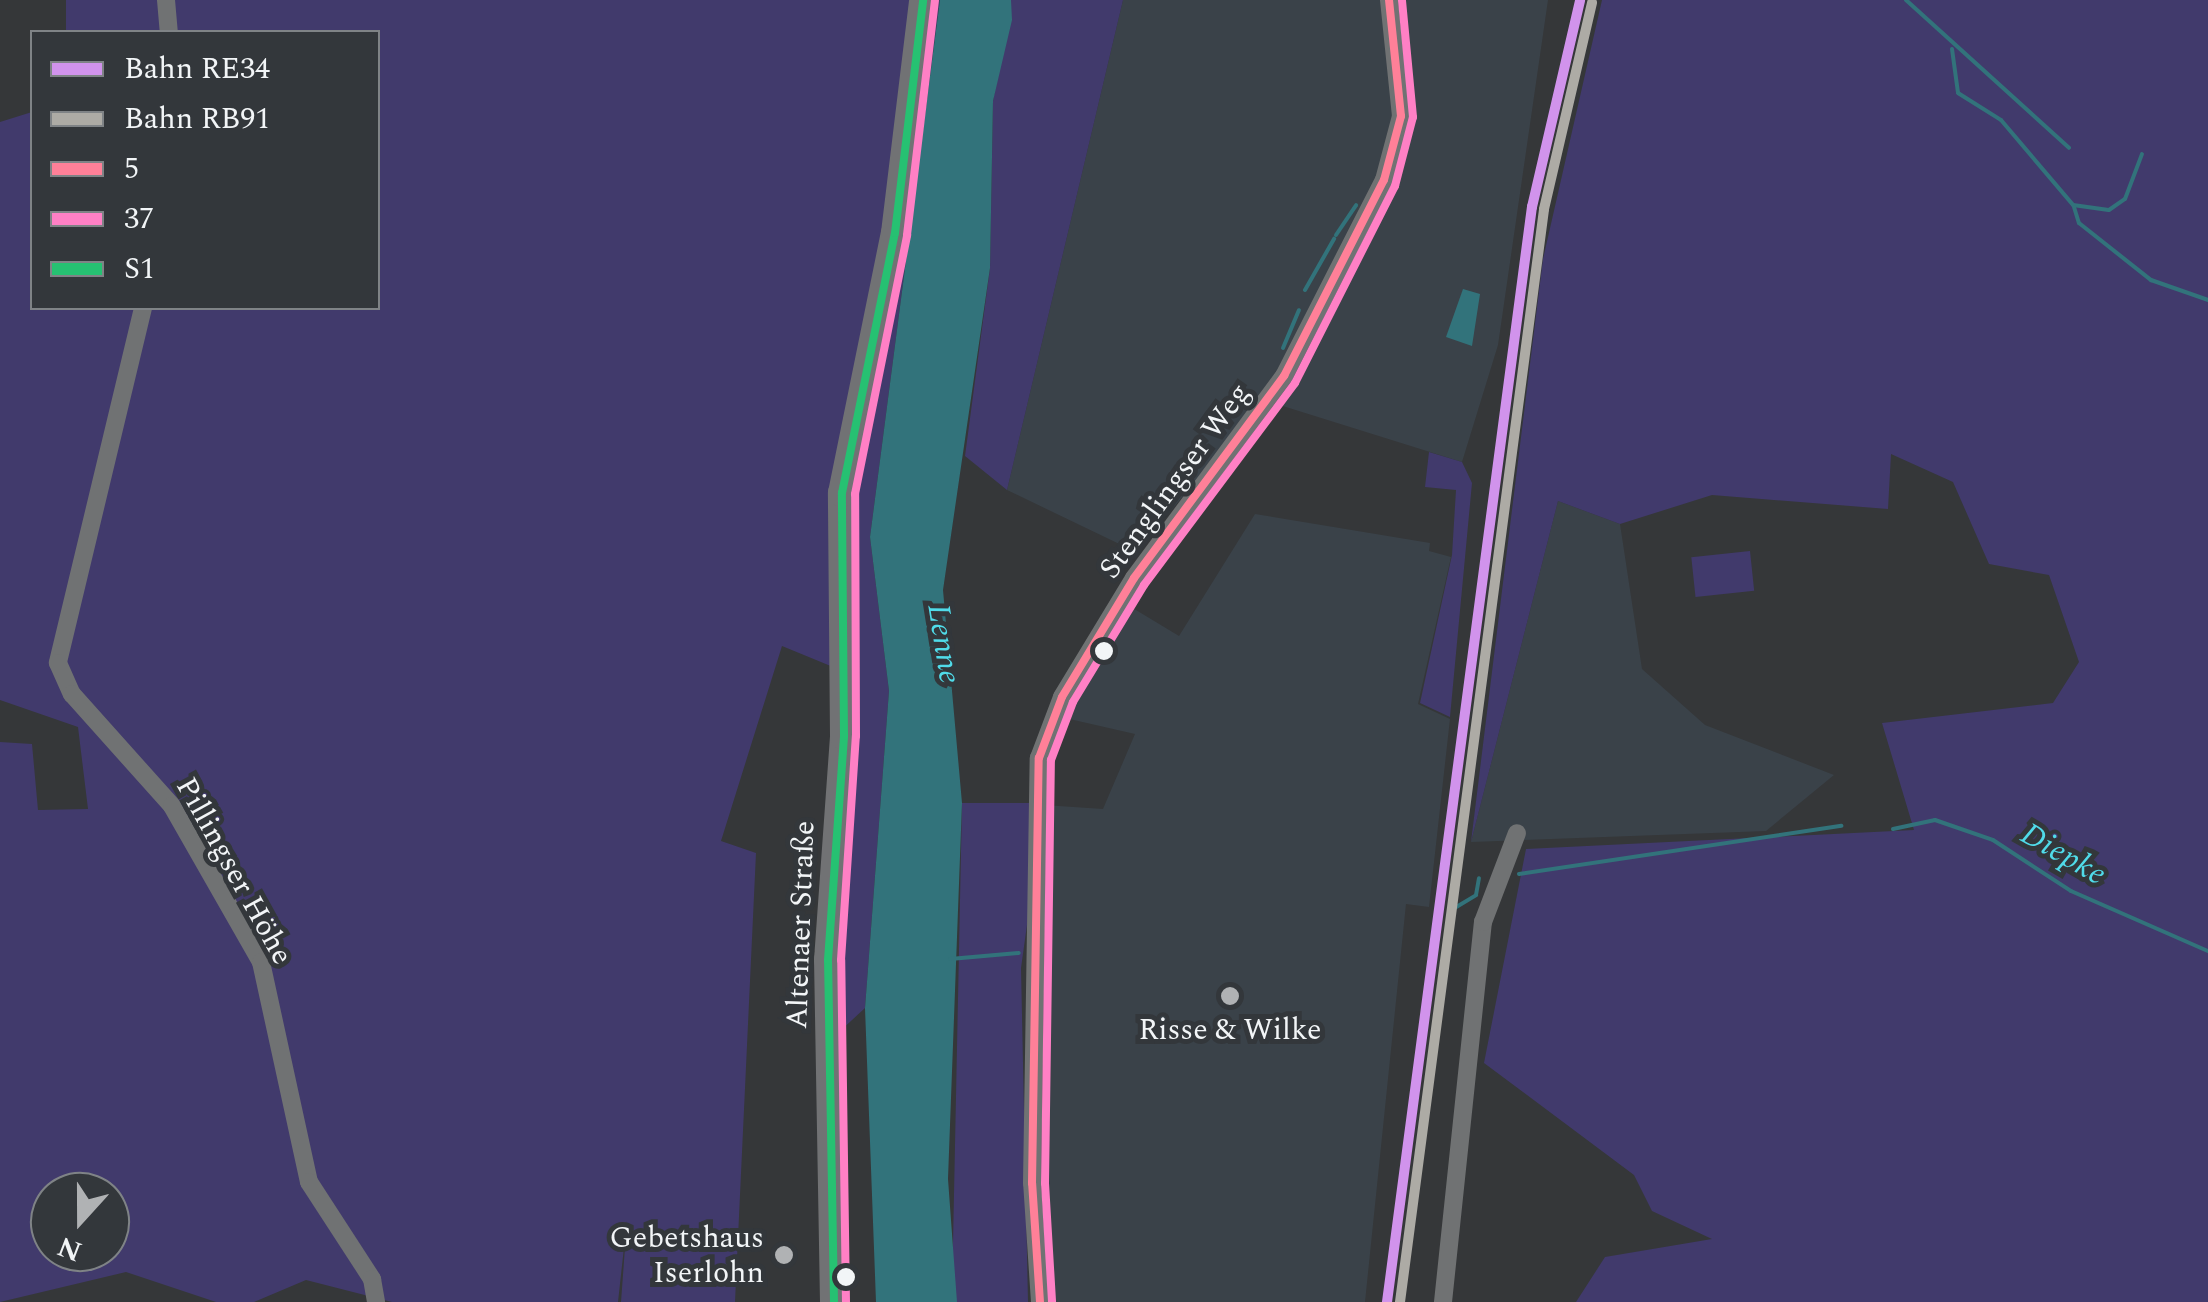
<!DOCTYPE html>
<html>
<head>
<meta charset="utf-8">
<style>
  body { margin:0 }
  #map { position:relative; width:2208px; height:1302px; overflow:hidden; background:#353739; font-family:Spectral,serif }
  div>[style] { position:absolute }
  [style*='--x'] { left:calc(var(--x)*1px); top:calc(var(--y)*1px); width:calc(var(--w)*1px); rotate:calc(var(--a)*1deg) }
  .built>* { inset:0; background:#3a4249 }
  .green>* { inset:0; background:#413a6c; transform-origin:0 0 }
  .water>* { inset:0; background:#32737b }
  .stream>* { height:4px; margin:-2px; padding:0 2px; transform-origin:2px; border-radius:2px; background:#32737b }
  .street>* { height:18px; margin:-9px; padding:0 9px; transform-origin:9px; border-radius:9px; background:#707273 }
  .primary>* { height:28px; margin:-14px; padding:0 14px; transform-origin:14px; border-radius:14px; background:#717274 }
  .bus-1>* { height:8px; margin:-4px; padding:0 4px; transform-origin:4px; border-radius:4px; background:#ff8098 }
  .bus-2>* { height:8px; margin:-4px; padding:0 4px; transform-origin:4px; border-radius:4px; background:#ff80c5 }
  .bus-3>* { height:8px; margin:-4px; padding:0 4px; transform-origin:4px; border-radius:4px; background:#26c172 }
  .rail-1>* { height:10px; margin:-5px; padding:0 5px; transform-origin:5px; border-radius:5px; background:#d193ec }
  .rail-2>* { height:10px; margin:-5px; padding:0 5px; transform-origin:5px; border-radius:5px; background:#adaba5 }
  .dots>* { width:28px; height:28px; translate:-50% -50%; box-sizing:border-box; border:5px solid #33373b; border-radius:50% }
  span { translate:-50% -50%; white-space:nowrap; text-align:center; line-height:1.15; -webkit-text-stroke:10px #33373b; paint-order:stroke }
  .street-label { font-size:30px; color:#f2f5f7 }
  .poi-label { font-size:30px; color:#f2f5f7 }
  .right { translate:-100% -50%; text-align:right }
  .water-label { font-size:32px; color:#50dbe9; font-style:italic }
  .legend { position:absolute; left:30px; top:30px; width:350px; height:280px; box-sizing:border-box; background:#33373b; border:2px solid #7f8386; margin:0; padding:12px 18px; list-style:none; font-size:30px; color:#f2f5f7 }
  .legend li { display:flex; align-items:center; gap:20px; height:50px }
  .legend b { width:50px; border:2px solid #7f8386 }
  .north { position:absolute; left:30px; top:1172px; width:100px; height:100px; box-sizing:border-box; background:#33373b; border:2px solid #7f8386; border-radius:50%; rotate:201deg; font-size:28px; font-weight:700; line-height:40px; text-align:center; color:#f2f5f7 }
  .north::after { content:''; display:block; margin:auto; width:35px; height:45px; background:#b0b2b4; clip-path:polygon(50% 0,100% 100%,50% 72%,0 100%) }
</style>
</head>
<body>
<div id="map">
  <div class="built">
    <div style="clip-path:polygon(1123px 0,1548px 0,1498px 345px,1462px 462px,1264px 400px,1136px 552px,1007px 490px)"></div>
    <div style="clip-path:polygon(1558px 501px,1620px 524px,1642px 669px,1705px 725px,1834px 775px,1766px 831px,1471px 842px)"></div>
    <div style="clip-path:polygon(1255px 514px,1430px 543px,1429px 551px,1451px 557px,1418px 704px,1450px 719px,1429px 907px,1406px 904px,1365px 1302px,1040px 1302px,1044px 805px,1103px 809px,1135px 734px,1065px 718px,1131px 607px,1179px 636px)"></div>
  </div>
  <div class="green">
    <div style="left:66px;top:0;width:98px;height:32px"></div>
    <div style="clip-path:polygon(evenodd,167px 0,940px 0,870px 537px,889px 691px,865px 1008px,838px 1033px,855px 676px,782px 646px,721px 841px,756px 853px,735px 1302px,621px 1302px,627px 1220px,618px 1302px,392px 1302px,306px 1280px,254px 1302px,216px 1302px,126px 1272px,0 1302px,0 742px,32px 744px,38px 810px,88px 809px,78px 727px,0 700px,0 122px,32px 112px,32px 308px,378px 308px,378px 32px,171px 32px,167px 0,50px 1192px,110px 1192px,110px 1252px,50px 1252px,50px 1192px)"></div>
    <div style="clip-path:polygon(1011px 0,1123px 0,1007px 490px,965px 456px,990px 268px,993px 101px)"></div>
    <div style="clip-path:polygon(1602px 0,2208px 0,2208px 1302px,1576px 1302px,1605px 1257px,1712px 1239px,1652px 1211px,1634px 1175px,1484px 1063px,1526px 849px,1914px 830px,1882px 723px,2053px 703px,2079px 662px,2049px 575px,1989px 564px,1953px 482px,1891px 454px,1888px 509px,1712px 495px,1620px 524px,1558px 501px,1471px 842px,1543px 259px)"></div>
    <div style="clip-path:polygon(1429px 452px,1462px 462px,1472px 483px,1450px 717px,1420px 703px,1452px 555px,1456px 490px,1425px 487px)"></div>
    <div style="left:1750px;top:551px;width:40px;height:59px;rotate:84deg"></div>
    <div style="clip-path:polygon(962px 803px,1044px 803px,1021px 968px,1028px 1302px,957px 1302px,952px 1292px)"></div>
  </div>
  <div class="water">
    <div style="clip-path:polygon(940px 0,1011px 0,1012px 20px,993px 101px,990px 268px,943px 590px,962px 803px,948px 1179px,957px 1302px,876px 1302px,865px 1008px,889px 691px,870px 537px)"></div>
    <div style="clip-path:polygon(1463px 289px,1480px 294px,1472px 346px,1446px 337px)"></div>
  </div>
  <div class="stream">
    <div style="--x:1906;--y:0;--w:220;--a:42.2"></div>
    <div style="--x:1952;--y:49;--w:44;--a:82.2"></div>
    <div style="--x:1958;--y:93;--w:51;--a:32.1"></div>
    <div style="--x:2001;--y:120;--w:111;--a:49.7"></div>
    <div style="--x:2073;--y:205;--w:36;--a:8"></div>
    <div style="--x:2109;--y:210;--w:19;--a:-35"></div>
    <div style="--x:2125;--y:199;--w:48;--a:-69.3"></div>
    <div style="--x:2074;--y:207;--w:17;--a:73"></div>
    <div style="--x:2079;--y:223;--w:92;--a:38.4"></div>
    <div style="--x:2151;--y:280;--w:60;--a:19.3"></div>
    <div style="--x:1336;--y:235;--w:36;--a:-56"></div>
    <div style="--x:1305;--y:290;--w:59;--a:-60.4"></div>
    <div style="--x:1283;--y:348;--w:41;--a:-67.2"></div>
    <div style="--x:1893;--y:829;--w:43;--a:-12.1"></div>
    <div style="--x:1935;--y:820;--w:61;--a:19"></div>
    <div style="--x:1993;--y:840;--w:93;--a:33.2"></div>
    <div style="--x:2071;--y:891;--w:150;--a:23.7"></div>
    <div style="--x:1519;--y:874;--w:326;--a:-8.5"></div>
    <div style="--x:1453;--y:909;--w:27;--a:-31"></div>
    <div style="--x:1476;--y:895;--w:17;--a:-80"></div>
    <div style="--x:950;--y:959;--w:69;--a:-5"></div>
  </div>
  <div class="street">
    <div style="--x:166;--y:0;--w:32;--a:85"></div>
    <div style="--x:143;--y:308;--w:365;--a:103.5"></div>
    <div style="--x:58;--y:663;--w:34;--a:66"></div>
    <div style="--x:72;--y:694;--w:150;--a:48.2"></div>
    <div style="--x:172;--y:806;--w:180;--a:60.3"></div>
    <div style="--x:261;--y:962;--w:225;--a:77.7"></div>
    <div style="--x:309;--y:1182;--w:116;--a:57"></div>
    <div style="--x:372;--y:1279;--w:23;--a:80"></div>
    <div style="--x:1040;--y:1302;--w:119;--a:-93.8"></div>
    <div style="--x:1032;--y:1183;--w:425;--a:-89.1"></div>
    <div style="--x:1039;--y:758;--w:65;--a:-69.3"></div>
    <div style="--x:1062;--y:697;--w:139;--a:-58.8"></div>
    <div style="--x:1134;--y:578;--w:252;--a:-53.4"></div>
    <div style="--x:1284;--y:376;--w:220;--a:-63"></div>
    <div style="--x:1384;--y:180;--w:66;--a:-75.1"></div>
    <div style="--x:1401;--y:116;--w:117;--a:-95.9"></div>
    <div style="--x:1443;--y:1302;--w:382;--a:-84"></div>
    <div style="--x:1483;--y:922;--w:95;--a:-69.1"></div>
  </div>
  <div class="primary">
    <div style="--x:834;--y:1302;--w:342;--a:-91"></div>
    <div style="--x:828;--y:960;--w:225;--a:-85.9"></div>
    <div style="--x:844;--y:736;--w:243;--a:-90.5"></div>
    <div style="--x:842;--y:493;--w:265;--a:-78.5"></div>
    <div style="--x:895;--y:233;--w:235;--a:-83.1"></div>
  </div>
  <div class="bus-1">
    <div style="--x:1040;--y:1302;--w:119;--a:-93.8"></div>
    <div style="--x:1032;--y:1183;--w:425;--a:-89.1"></div>
    <div style="--x:1039;--y:758;--w:65;--a:-69.3"></div>
    <div style="--x:1062;--y:697;--w:139;--a:-58.8"></div>
    <div style="--x:1134;--y:578;--w:252;--a:-53.4"></div>
    <div style="--x:1284;--y:376;--w:220;--a:-63"></div>
    <div style="--x:1384;--y:180;--w:66;--a:-75.1"></div>
    <div style="--x:1401;--y:116;--w:117;--a:-95.9"></div>
  </div>
  <div class="bus-2">
    <div style="--x:1052;--y:1301;--w:118;--a:-93.4"></div>
    <div style="--x:1045;--y:1183;--w:423;--a:-89.2"></div>
    <div style="--x:1051;--y:760;--w:62;--a:-69.2"></div>
    <div style="--x:1073;--y:702;--w:137;--a:-58.7"></div>
    <div style="--x:1144;--y:585;--w:252;--a:-53.2"></div>
    <div style="--x:1295;--y:383;--w:221;--a:-63.1"></div>
    <div style="--x:1395;--y:186;--w:71;--a:-75.4"></div>
    <div style="--x:1413;--y:117;--w:118;--a:-95.4"></div>
    <div style="--x:846;--y:1302;--w:342;--a:-90.8"></div>
    <div style="--x:841;--y:960;--w:225;--a:-86.2"></div>
    <div style="--x:856;--y:736;--w:242;--a:-90.2"></div>
    <div style="--x:855;--y:494;--w:264;--a:-78.6"></div>
    <div style="--x:907;--y:235;--w:236;--a:-83.2"></div>
  </div>
  <div class="bus-3">
    <div style="--x:834;--y:1302;--w:342;--a:-91"></div>
    <div style="--x:828;--y:960;--w:225;--a:-85.9"></div>
    <div style="--x:844;--y:736;--w:243;--a:-90.5"></div>
    <div style="--x:842;--y:493;--w:265;--a:-78.5"></div>
    <div style="--x:895;--y:233;--w:235;--a:-83.1"></div>
  </div>
  <div class="rail-1">
    <div style="--x:1387;--y:1302;--w:1105;--a:-82.46"></div>
    <div style="--x:1532;--y:207;--w:212;--a:-76.9"></div>
  </div>
  <div class="rail-2">
    <div style="--x:1400;--y:1302;--w:1102;--a:-82.49"></div>
    <div style="--x:1544;--y:209;--w:212;--a:-76.9"></div>
  </div>
  <div class="dots">
    <div style="left:1104px;top:651px;background:#f2f5f7"></div>
    <div style="left:1230px;top:996px;background:#b0b2b4"></div>
    <div style="left:784px;top:1255px;background:#b0b2b4"></div>
    <div style="left:846px;top:1277px;background:#f2f5f7"></div>
  </div>
  <div class="street-label">
    <span style="left:1175px;top:481px;rotate:-54deg">Stenglingser Weg</span>
    <span style="left:234px;top:871px;rotate:61deg">Pillingser Höhe</span>
    <span style="left:801px;top:925px;rotate:-88deg">Altenaer Straße</span>
  </div>
  <div class="poi-label">
    <span style="left:1230px;top:1030px">Risse &amp; Wilke</span>
    <span class="right" style="left:764px;top:1255px">Gebetshaus<br>Iserlohn</span>
  </div>
  <div class="water-label">
    <span style="left:943px;top:644px;rotate:81deg">Lenne</span>
    <span style="left:2063px;top:855px;rotate:30deg">Diepke</span>
  </div>
  <ul class="legend">
  <li><b style="height:12px;background:#d193ec"></b>Bahn RE34</li>
  <li><b style="height:12px;background:#adaba5"></b>Bahn RB91</li>
  <li><b style="height:12px;background:#ff8098"></b>5</li>
  <li><b style="height:12px;background:#ff80c5"></b>37</li>
  <li><b style="height:12px;background:#26c172"></b>S1</li>
  </ul>
  <div class="north">N</div>
</div>
</body>
</html>
